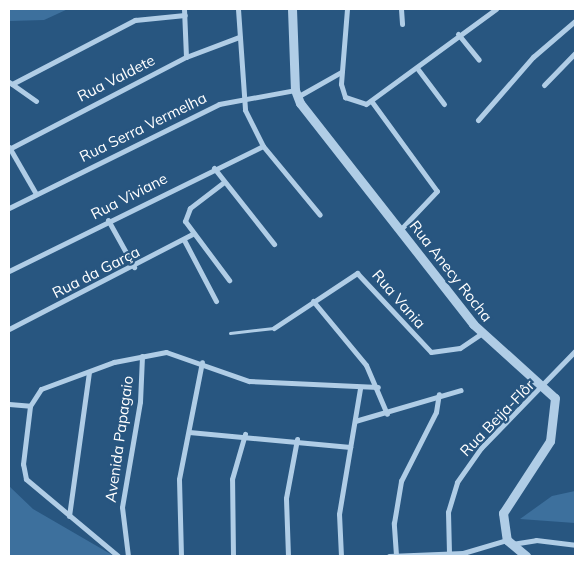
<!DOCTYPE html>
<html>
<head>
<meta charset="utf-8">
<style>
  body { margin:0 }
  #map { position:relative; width:584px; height:565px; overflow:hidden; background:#285680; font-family:Mulish,sans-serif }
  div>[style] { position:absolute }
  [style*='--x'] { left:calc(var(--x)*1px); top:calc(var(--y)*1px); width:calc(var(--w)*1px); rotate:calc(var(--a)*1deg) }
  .green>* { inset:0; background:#3d709d }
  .service>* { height:3px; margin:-1.5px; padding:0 1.5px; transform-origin:1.5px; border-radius:1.5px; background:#b0cde6 }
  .minor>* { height:5px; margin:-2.5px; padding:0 2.5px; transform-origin:2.5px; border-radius:2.5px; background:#b0cde6 }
  .tertiary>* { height:9px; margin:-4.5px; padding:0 4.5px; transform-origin:4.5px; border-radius:4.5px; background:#b0cde6 }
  span { translate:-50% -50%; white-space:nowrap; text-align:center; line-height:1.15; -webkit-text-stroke:4.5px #285680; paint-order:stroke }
  .street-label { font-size:15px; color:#fff }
  .frame { position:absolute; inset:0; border:10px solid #fff; pointer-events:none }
</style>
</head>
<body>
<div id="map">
  <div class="green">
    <div style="clip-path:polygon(9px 9px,68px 9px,44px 20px,9px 21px)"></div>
    <div style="clip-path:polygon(9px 486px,33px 509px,114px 556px,9px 556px)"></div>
    <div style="clip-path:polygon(575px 491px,575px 523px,520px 519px,552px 496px)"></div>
  </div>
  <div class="service">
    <div style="--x:230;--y:333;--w:44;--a:-6.5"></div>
  </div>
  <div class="minor">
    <div style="--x:184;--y:9;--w:48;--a:87.6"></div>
    <div style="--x:238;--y:9;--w:101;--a:86"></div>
    <div style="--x:245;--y:110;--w:40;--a:63.4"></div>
    <div style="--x:263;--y:146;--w:89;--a:50.4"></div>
    <div style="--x:347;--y:9;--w:75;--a:94.6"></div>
    <div style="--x:341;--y:84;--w:14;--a:73"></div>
    <div style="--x:345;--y:97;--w:22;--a:18"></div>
    <div style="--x:366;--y:104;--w:161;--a:-36.2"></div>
    <div style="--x:401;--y:9;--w:15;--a:86"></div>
    <div style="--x:458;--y:34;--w:33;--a:51"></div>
    <div style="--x:417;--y:68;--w:45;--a:53.1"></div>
    <div style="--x:9;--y:82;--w:33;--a:35"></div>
    <div style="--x:12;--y:84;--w:139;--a:-27.5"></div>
    <div style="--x:135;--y:20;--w:50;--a:-5.7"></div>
    <div style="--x:544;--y:85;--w:45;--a:-45.9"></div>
    <div style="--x:297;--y:97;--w:51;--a:-29.6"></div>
    <div style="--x:372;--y:102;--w:110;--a:53.9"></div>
    <div style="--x:437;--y:191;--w:54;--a:133.5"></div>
    <div style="--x:478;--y:120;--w:84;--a:-48.9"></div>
    <div style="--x:533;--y:57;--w:55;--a:-40.6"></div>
    <div style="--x:9;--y:147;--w:54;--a:60.1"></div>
    <div style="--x:9;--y:149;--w:199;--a:-27.5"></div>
    <div style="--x:186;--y:57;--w:57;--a:-20.7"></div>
    <div style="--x:214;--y:168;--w:97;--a:51.7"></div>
    <div style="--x:224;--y:182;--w:43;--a:142.6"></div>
    <div style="--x:190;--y:208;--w:14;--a:111"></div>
    <div style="--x:185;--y:221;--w:74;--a:53.3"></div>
    <div style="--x:9;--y:208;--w:234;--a:-26.3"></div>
    <div style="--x:219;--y:104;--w:77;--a:-10.4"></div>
    <div style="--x:108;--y:220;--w:54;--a:61"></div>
    <div style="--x:184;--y:240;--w:69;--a:62.3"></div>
    <div style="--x:9;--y:271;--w:283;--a:-26.2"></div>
    <div style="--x:313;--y:301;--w:83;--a:50.4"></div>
    <div style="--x:366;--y:365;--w:53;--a:66.8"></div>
    <div style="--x:274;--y:328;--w:100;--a:-33.5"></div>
    <div style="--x:357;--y:273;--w:108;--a:46.9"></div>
    <div style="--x:431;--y:352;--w:29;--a:-8"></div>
    <div style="--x:460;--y:348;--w:27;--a:-34"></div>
    <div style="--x:9;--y:329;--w:206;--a:-27.4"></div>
    <div style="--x:9;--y:404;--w:21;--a:5"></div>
    <div style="--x:355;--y:421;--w:110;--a:-16.3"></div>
    <div style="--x:189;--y:432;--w:162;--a:5.3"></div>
    <div style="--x:69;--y:516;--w:145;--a:-82.1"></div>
    <div style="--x:512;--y:544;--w:24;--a:-9"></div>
    <div style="--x:536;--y:540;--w:39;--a:7"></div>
    <div style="--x:449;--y:553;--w:41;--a:-91.4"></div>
    <div style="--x:448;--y:512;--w:31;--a:-73"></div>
    <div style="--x:457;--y:482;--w:42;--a:-54.8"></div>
    <div style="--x:481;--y:448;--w:135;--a:-45.9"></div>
    <div style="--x:396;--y:555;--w:32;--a:-94"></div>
    <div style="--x:394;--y:523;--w:43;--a:-80.5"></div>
    <div style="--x:401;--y:481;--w:77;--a:-63.1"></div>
    <div style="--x:436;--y:412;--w:18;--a:-81"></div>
    <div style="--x:118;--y:556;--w:120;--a:-140.1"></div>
    <div style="--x:26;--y:479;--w:15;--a:-101"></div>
    <div style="--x:23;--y:464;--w:58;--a:-83.1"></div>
    <div style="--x:30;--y:406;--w:20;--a:-57"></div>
    <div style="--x:41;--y:389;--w:78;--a:-20.3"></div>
    <div style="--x:114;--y:362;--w:53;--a:-10.9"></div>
    <div style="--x:166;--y:352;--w:88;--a:19.3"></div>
    <div style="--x:249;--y:381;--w:129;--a:2.7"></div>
    <div style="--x:128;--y:556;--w:49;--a:-97"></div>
    <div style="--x:122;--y:507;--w:107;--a:-80.3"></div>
    <div style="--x:140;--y:402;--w:46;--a:-87.5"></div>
    <div style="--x:181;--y:556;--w:77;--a:-91.5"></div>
    <div style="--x:179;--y:479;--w:119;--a:-78.9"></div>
    <div style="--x:233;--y:556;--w:77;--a:-90.7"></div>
    <div style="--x:232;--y:479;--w:47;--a:-73.9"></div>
    <div style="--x:288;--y:556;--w:58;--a:-92"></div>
    <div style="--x:286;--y:498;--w:60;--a:-79.4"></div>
    <div style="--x:341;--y:556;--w:42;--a:-92.7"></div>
    <div style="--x:339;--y:514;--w:128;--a:-80.5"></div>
    <div style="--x:389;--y:556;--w:74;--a:-2.3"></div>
    <div style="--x:463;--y:553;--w:46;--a:-16.5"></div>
  </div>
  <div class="tertiary">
    <div style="--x:292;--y:9;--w:81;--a:87.9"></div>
    <div style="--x:295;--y:90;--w:14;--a:69"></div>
    <div style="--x:300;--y:103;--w:281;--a:51.9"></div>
    <div style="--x:473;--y:324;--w:110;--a:42.1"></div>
    <div style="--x:555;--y:398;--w:43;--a:96.6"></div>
    <div style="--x:550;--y:441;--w:86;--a:123.1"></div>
    <div style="--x:503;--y:513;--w:27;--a:82"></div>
    <div style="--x:507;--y:540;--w:25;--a:40"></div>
  </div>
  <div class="street-label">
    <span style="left:116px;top:78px;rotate:-27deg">Rua Valdete</span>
    <span style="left:143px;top:127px;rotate:-26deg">Rua Serra Vermelha</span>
    <span style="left:129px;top:196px;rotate:-27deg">Rua Viviane</span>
    <span style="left:451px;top:271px;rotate:52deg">Rua Anecy Rocha</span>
    <span style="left:96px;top:272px;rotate:-27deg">Rua da Garça</span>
    <span style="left:399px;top:299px;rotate:49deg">Rua Vania</span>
    <span style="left:497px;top:418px;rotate:-46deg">Rua Beija-Flôr</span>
    <span style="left:119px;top:439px;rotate:-82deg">Avenida Papagaio</span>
  </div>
  <div class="frame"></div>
</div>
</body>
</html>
